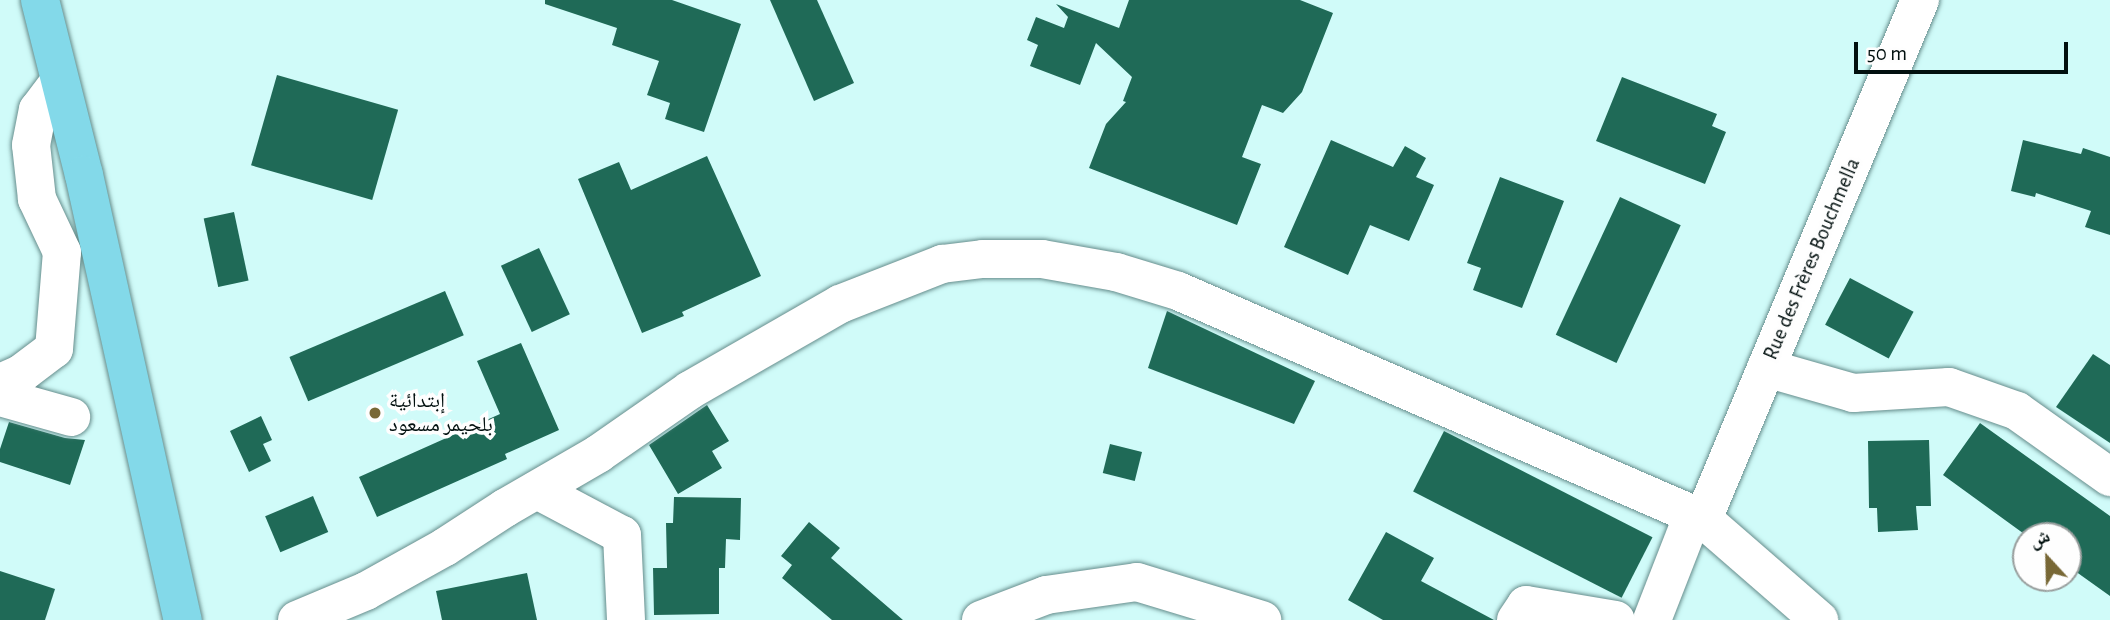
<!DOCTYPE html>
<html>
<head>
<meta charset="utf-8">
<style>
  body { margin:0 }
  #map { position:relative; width:2110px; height:620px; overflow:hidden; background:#d0fbf9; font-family:"Alegreya Sans","Noto Naskh Arabic",sans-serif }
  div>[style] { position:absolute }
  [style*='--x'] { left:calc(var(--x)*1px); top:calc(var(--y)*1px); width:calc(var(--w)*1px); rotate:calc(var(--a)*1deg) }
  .building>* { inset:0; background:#1f6a57; transform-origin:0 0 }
  .roads { filter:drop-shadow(0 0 2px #668d8c) drop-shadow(0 0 2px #668d8c) }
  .minor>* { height:38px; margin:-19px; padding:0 19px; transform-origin:19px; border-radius:19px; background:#fff }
  .major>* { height:38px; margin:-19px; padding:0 19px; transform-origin:19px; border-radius:19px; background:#83d9e9 }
  .dots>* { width:19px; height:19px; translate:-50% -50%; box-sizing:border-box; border:4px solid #fefefe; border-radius:50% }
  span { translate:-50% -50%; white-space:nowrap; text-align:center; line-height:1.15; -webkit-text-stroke:7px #fefefe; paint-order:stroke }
  .street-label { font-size:21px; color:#02100f }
  .poi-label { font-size:21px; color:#02100f }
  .left { translate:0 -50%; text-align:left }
  .north { position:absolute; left:2012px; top:522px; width:70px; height:70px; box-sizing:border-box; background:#fefefe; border:2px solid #999f9e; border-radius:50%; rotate:338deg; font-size:19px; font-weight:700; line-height:28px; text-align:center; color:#02100f }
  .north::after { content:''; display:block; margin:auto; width:24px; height:32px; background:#786836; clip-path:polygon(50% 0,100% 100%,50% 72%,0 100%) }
  .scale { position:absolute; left:1854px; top:42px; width:214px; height:32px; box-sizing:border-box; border:4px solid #02100f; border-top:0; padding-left:9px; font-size:21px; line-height:24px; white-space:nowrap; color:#02100f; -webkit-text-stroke:5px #fefefe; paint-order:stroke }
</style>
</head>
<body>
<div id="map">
  <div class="building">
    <div style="clip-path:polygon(545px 0,672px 0,741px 24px,704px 132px,665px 119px,670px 103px,647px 95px,659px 61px,612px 45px,617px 28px,545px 4px)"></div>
    <div style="clip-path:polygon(770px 0,817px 0,854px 83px,814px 101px)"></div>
    <div style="clip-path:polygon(1129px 0,1300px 0,1333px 13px,1302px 92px,1283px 113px,1262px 105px,1242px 157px,1261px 164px,1237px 225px,1089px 168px,1106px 124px,1126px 102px,1123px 101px,1132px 77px,1096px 43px,1080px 85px,1030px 66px,1038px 45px,1027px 40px,1036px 17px,1064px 28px,1068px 17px,1056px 4px,1119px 28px)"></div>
    <div style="left:277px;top:75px;width:126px;height:94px;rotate:16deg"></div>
    <div style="clip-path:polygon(1622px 77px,1717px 114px,1712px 126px,1726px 132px,1705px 184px,1596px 141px)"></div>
    <div style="clip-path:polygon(1331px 140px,1393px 167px,1405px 146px,1426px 158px,1416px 177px,1434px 185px,1409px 241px,1370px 225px,1348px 275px,1284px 247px)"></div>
    <div style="clip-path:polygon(2023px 140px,2081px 154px,2083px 148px,2110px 157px,2110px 235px,2085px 227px,2091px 211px,2036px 193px,2035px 197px,2011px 191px)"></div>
    <div style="clip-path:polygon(707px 156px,761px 276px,682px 312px,684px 316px,642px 333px,578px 179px,619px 162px,631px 190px)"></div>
    <div style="clip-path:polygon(1500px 177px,1564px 201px,1522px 308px,1473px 290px,1481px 268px,1467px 263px)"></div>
    <div style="left:1620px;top:197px;width:67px;height:152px;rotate:25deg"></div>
    <div style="left:234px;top:212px;width:70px;height:31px;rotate:78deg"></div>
    <div style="left:539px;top:248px;width:73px;height:42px;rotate:65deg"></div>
    <div style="left:1850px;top:278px;width:72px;height:53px;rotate:28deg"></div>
    <div style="left:445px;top:291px;width:48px;height:169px;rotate:67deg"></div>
    <div style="clip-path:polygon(1167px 311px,1315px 381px,1294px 424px,1148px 368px)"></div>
    <div style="clip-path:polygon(521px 343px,559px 430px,505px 454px,507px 459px,377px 517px,359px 477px,500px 414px,477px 361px)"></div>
    <div style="clip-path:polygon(2093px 354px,2110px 365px,2110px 443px,2056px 407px)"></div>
    <div style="clip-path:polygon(707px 405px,729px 441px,712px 451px,722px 468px,678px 494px,649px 445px)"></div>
    <div style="clip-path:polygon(261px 416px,272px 440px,263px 444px,271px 461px,249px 472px,230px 431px)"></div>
    <div style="clip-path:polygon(9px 422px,65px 438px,85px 440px,70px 485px,0 462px,0 449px)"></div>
    <div style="clip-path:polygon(1980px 423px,2110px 516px,2110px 596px,2068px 566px,2068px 536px,2027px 536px,1943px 475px)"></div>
    <div style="left:1444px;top:431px;width:234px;height:68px;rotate:27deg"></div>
    <div style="clip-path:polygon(1929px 440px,1931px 506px,1916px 506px,1918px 530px,1878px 532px,1877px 508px,1869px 508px,1868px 441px)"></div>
    <div style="left:1110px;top:444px;width:33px;height:30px;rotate:14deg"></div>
    <div style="left:313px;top:496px;width:39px;height:52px;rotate:67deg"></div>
    <div style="clip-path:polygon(674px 497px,741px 498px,740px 540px,726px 539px,725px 568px,719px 568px,719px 614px,654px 615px,653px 568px,667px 568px,666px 523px,673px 523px)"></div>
    <div style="clip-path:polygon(809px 522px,840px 548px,831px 558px,903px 620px,832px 620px,782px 578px,792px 565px,781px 556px)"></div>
    <div style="clip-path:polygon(1386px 532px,1434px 558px,1421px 581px,1494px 620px,1383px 620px,1348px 600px)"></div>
    <div style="clip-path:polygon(0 571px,55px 589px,45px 620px,0 620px)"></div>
    <div style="clip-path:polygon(527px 573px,537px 620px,442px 620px,436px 591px)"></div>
  </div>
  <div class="roads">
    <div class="minor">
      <div style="--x:1766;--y:368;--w:91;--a:16"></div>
      <div style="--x:1853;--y:393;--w:96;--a:-3.6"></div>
      <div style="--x:1949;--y:387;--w:72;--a:19.4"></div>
      <div style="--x:2017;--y:411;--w:114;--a:35.4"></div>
      <div style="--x:0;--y:383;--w:24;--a:-24"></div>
      <div style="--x:22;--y:373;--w:40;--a:-37"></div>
      <div style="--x:54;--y:349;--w:97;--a:-85.3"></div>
      <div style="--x:62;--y:252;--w:59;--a:-115.3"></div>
      <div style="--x:37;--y:199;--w:54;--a:-96.3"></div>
      <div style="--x:31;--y:145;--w:36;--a:-79"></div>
      <div style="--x:38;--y:110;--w:36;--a:-53"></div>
      <div style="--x:0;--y:397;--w:74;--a:15.7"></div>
      <div style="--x:537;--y:490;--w:96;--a:27.9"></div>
      <div style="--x:622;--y:535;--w:85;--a:87.3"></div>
      <div style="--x:1703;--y:519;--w:563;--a:-67.31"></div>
      <div style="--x:297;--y:620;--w:75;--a:-22.8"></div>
      <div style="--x:366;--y:591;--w:90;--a:-29.1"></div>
      <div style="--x:445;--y:547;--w:72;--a:-33"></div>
      <div style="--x:505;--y:508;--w:108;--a:-30.1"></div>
      <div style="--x:598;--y:454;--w:112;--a:-34.8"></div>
      <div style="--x:690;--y:390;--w:173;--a:-29.8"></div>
      <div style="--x:840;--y:304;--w:110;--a:-21.4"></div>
      <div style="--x:942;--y:264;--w:41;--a:-7"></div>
      <div style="--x:983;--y:259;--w:59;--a:0"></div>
      <div style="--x:1042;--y:259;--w:75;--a:10"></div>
      <div style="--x:1116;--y:272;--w:65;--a:17"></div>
      <div style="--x:1178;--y:291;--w:572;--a:23.47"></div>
      <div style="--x:1703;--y:519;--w:154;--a:41"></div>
      <div style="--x:981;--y:620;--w:70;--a:-21"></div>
      <div style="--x:1046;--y:595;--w:92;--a:-8.1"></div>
      <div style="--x:1137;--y:582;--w:131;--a:16.9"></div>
      <div style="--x:1516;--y:620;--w:18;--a:-56"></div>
      <div style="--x:1526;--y:605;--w:91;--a:9.5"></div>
      <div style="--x:1652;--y:620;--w:113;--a:-68.7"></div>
    </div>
    <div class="major">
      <div style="--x:40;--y:0;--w:180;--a:75.9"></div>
      <div style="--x:84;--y:175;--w:456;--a:77.5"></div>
    </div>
  </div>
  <div class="dots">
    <div style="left:375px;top:413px;background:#786836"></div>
  </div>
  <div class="street-label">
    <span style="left:1812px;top:259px;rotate:-67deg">Rue des Frères Bouchmella</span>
  </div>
  <div class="poi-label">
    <span class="left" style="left:389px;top:413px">إبتدائية<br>بلحيمر مسعود</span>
  </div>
  <div class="north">ش</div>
  <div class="scale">50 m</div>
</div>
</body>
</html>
